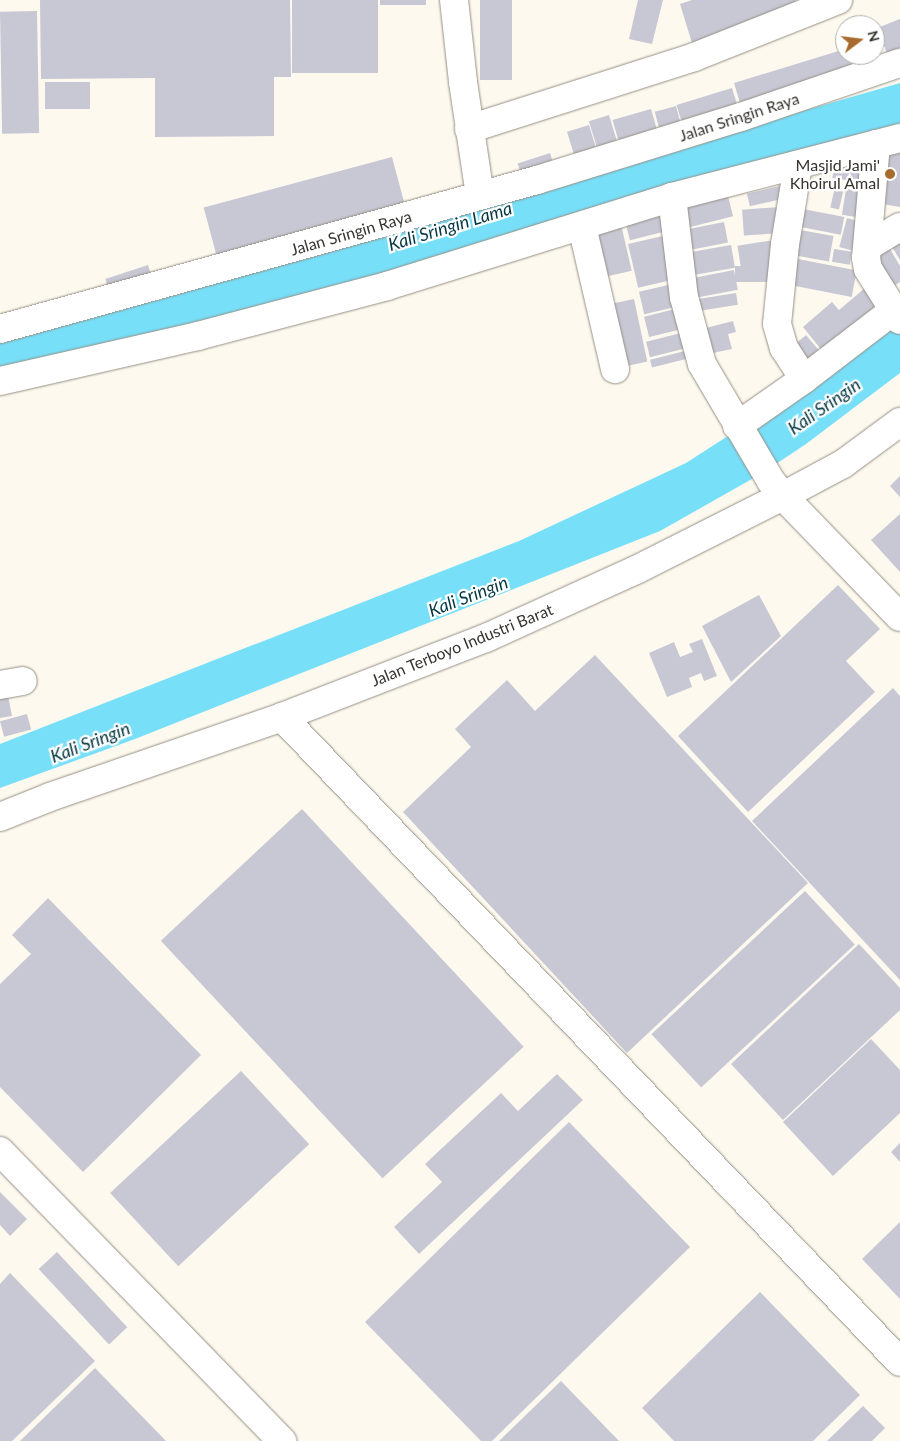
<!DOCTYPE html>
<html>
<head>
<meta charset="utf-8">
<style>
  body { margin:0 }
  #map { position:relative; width:900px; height:1441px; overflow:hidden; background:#fef9ef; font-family:Lato,sans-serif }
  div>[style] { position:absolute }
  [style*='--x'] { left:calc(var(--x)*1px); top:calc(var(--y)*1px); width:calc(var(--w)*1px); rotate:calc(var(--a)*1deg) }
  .water>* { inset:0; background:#78dff9 }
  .building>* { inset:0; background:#c8c7d4; transform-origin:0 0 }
  .roads { filter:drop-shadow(0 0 1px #958f84) drop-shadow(0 0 1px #958f84) }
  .minor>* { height:28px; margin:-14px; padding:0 14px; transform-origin:14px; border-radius:14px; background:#fff }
  .dots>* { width:14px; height:14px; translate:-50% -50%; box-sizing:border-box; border:2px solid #fff; border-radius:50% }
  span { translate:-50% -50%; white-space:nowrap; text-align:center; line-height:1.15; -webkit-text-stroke:4.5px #fff; paint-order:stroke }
  .street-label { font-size:16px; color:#373430 }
  .poi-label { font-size:16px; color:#373430 }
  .right { translate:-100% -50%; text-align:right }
  .water-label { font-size:18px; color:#043742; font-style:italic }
  .north { position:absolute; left:835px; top:15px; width:50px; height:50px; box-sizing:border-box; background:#fff; border:1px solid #afaeac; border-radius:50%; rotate:75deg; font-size:14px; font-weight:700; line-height:20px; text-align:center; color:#373430 }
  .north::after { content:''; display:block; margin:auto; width:18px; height:22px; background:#a76b2e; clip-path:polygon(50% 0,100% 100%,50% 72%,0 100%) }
</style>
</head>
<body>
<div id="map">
  <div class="water">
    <div style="clip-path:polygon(900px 83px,900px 131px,628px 196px,547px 229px,296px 305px,0 371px,0 343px)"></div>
    <div style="clip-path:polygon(896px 322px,900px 327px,900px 373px,806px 444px,770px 468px,745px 426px)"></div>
    <div style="clip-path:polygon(731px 434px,759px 475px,660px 531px,135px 739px,0 788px,0 744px,519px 541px,686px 463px)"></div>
  </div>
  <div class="building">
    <div style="clip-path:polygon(40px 0,290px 0,291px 77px,274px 77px,274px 136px,155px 137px,155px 78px,41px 79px)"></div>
    <div style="left:292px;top:0;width:86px;height:73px"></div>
    <div style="left:380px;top:0;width:46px;height:5px"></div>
    <div style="left:480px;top:0;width:32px;height:80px"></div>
    <div style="clip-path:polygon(638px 0,663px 0,652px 44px,629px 39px)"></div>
    <div style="clip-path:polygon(692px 0,796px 0,794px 12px,692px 43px,680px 4px)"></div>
    <div style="left:37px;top:11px;width:122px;height:37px;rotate:89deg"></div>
    <div style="clip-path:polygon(900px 19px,900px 51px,888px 56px,877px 28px)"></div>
    <div style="clip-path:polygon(845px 49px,845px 55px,853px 55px,859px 74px,742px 110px,734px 83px)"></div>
    <div style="left:45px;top:82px;width:45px;height:27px"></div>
    <div style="left:732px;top:88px;width:30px;height:58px;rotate:73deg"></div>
    <div style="left:676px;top:106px;width:23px;height:22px;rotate:75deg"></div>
    <div style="left:651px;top:109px;width:26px;height:40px;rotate:74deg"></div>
    <div style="left:609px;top:115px;width:37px;height:21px;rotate:73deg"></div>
    <div style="left:589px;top:125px;width:34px;height:23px;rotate:73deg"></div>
    <div style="clip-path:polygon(885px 143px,900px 146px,900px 207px,876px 203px)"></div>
    <div style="left:550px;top:153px;width:19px;height:34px;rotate:72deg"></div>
    <div style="left:392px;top:157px;width:60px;height:195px;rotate:75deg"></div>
    <div style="left:835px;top:163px;width:27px;height:15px;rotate:10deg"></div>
    <div style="left:780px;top:186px;width:13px;height:34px;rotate:77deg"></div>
    <div style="left:835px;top:187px;width:9px;height:21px;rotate:13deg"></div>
    <div style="left:846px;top:189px;width:24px;height:26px;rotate:9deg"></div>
    <div style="left:727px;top:192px;width:25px;height:45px;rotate:76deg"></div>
    <div style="left:780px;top:207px;width:26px;height:38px;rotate:86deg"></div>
    <div style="left:803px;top:209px;width:42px;height:18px;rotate:11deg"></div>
    <div style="left:661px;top:216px;width:16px;height:36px;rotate:76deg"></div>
    <div style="left:847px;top:218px;width:20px;height:30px;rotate:15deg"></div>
    <div style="left:620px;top:220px;width:52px;height:28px;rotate:77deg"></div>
    <div style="left:724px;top:222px;width:21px;height:40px;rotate:79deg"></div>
    <div style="left:800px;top:230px;width:34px;height:26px;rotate:10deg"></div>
    <div style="left:667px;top:235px;width:45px;height:40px;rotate:77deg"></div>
    <div style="clip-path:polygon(900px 235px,900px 260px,889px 242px)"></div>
    <div style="left:774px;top:240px;width:25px;height:37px;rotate:81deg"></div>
    <div style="left:731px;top:245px;width:23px;height:45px;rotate:80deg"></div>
    <div style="left:834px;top:249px;width:18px;height:13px;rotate:9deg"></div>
    <div style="clip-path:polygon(890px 249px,900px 266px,900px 282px,892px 287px,874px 259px)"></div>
    <div style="left:793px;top:258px;width:65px;height:27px;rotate:11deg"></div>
    <div style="left:148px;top:265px;width:20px;height:45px;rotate:72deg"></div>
    <div style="left:780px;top:266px;width:16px;height:45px;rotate:90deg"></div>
    <div style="left:734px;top:270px;width:20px;height:44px;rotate:79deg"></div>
    <div style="left:677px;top:283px;width:23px;height:39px;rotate:77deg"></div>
    <div style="clip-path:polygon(865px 288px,887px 313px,828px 358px,803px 327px,832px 302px,839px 310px)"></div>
    <div style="left:736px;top:293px;width:12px;height:40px;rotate:81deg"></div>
    <div style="left:634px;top:299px;width:64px;height:23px;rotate:78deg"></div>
    <div style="left:679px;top:308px;width:21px;height:36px;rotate:76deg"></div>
    <div style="clip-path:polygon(733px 321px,736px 332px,728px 334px,732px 349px,708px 354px,702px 329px)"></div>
    <div style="left:681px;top:333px;width:16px;height:36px;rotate:76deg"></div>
    <div style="left:806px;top:335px;width:30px;height:16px;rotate:50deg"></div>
    <div style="left:685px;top:351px;width:8px;height:36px;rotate:76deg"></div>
    <div style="clip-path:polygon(900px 476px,900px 497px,890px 486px)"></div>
    <div style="clip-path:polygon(900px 514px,900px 572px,871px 540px)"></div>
    <div style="clip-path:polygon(838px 585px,880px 629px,846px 661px,875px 692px,748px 812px,678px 736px)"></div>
    <div style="clip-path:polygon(759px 595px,781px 636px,731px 682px,702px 626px)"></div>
    <div style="clip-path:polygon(702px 639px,717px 676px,704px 681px,701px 673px,689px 678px,692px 687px,667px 697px,649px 653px,674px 642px,680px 657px,693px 652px,689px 644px)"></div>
    <div style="clip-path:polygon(595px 655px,808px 883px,627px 1053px,403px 812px,471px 747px,455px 729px,507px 680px,535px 711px)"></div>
    <div style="clip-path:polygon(6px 685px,12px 716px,0 718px,0 686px)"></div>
    <div style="clip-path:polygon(893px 688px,900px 696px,900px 980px,752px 821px)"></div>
    <div style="left:27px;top:714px;width:16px;height:28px;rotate:75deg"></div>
    <div style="left:302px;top:809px;width:325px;height:193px;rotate:47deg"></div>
    <div style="left:805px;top:891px;width:73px;height:210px;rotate:47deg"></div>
    <div style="clip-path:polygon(48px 898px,201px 1055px,83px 1172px,0 1087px,0 984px,31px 954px,12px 935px)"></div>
    <div style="clip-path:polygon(859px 944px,900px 988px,900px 1010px,783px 1120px,731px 1064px)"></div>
    <div style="clip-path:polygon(871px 1039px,900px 1070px,900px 1113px,833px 1176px,783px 1122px)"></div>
    <div style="left:241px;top:1071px;width:100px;height:179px;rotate:47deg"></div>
    <div style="clip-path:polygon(557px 1074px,583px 1100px,419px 1254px,394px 1227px,442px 1182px,425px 1164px,501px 1093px,518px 1111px)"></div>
    <div style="clip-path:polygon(569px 1122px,690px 1247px,492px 1441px,481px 1441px,365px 1322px)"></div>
    <div style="clip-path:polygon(900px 1143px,900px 1162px,891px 1152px)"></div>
    <div style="clip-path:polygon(0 1192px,27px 1219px,10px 1236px,0 1225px)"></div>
    <div style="clip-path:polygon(900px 1222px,900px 1299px,862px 1259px)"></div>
    <div style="left:57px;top:1252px;width:103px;height:25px;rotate:47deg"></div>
    <div style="clip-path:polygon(10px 1273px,95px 1361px,12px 1441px,0 1441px,0 1284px)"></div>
    <div style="clip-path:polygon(760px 1292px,860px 1395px,813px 1441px,674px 1441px,642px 1408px)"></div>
    <div style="clip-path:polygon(95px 1368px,166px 1441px,20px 1441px)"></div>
    <div style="clip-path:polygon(561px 1381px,619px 1441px,499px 1441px)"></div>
    <div style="clip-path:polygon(863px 1406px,885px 1428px,872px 1441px,827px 1441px)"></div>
  </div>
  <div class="roads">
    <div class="minor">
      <div style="--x:454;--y:0;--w:82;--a:83.7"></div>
      <div style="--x:463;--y:82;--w:115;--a:81.5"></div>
      <div style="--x:469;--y:129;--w:236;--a:-17.7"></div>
      <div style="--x:694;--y:57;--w:155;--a:-21.6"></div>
      <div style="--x:876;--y:144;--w:114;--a:95"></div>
      <div style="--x:866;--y:258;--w:11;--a:80"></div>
      <div style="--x:868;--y:269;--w:60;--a:57.9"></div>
      <div style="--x:798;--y:165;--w:80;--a:99.3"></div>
      <div style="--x:785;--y:244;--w:80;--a:95.7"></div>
      <div style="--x:777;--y:324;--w:25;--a:74"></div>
      <div style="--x:784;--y:348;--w:37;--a:57"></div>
      <div style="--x:672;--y:197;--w:101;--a:83.2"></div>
      <div style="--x:684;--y:297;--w:69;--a:75"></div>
      <div style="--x:702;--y:364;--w:136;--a:59.5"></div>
      <div style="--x:771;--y:481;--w:19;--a:51"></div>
      <div style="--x:783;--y:496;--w:168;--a:46"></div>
      <div style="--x:582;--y:226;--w:147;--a:77"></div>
      <div style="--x:868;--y:246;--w:37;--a:-31"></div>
      <div style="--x:0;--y:329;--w:557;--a:-15.51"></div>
      <div style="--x:537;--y:180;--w:214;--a:-17.2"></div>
      <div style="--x:741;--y:117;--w:168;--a:-18.8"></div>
      <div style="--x:0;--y:381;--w:203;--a:-12.8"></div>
      <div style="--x:198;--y:336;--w:196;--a:-14.8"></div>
      <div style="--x:387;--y:286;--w:299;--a:-17.3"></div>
      <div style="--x:672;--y:197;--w:236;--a:-14.5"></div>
      <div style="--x:737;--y:426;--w:82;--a:-35"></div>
      <div style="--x:804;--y:379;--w:112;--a:-37.4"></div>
      <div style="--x:0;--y:685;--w:23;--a:-10"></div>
      <div style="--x:282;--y:717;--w:893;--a:46.22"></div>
      <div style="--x:0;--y:817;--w:54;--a:-21.8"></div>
      <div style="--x:50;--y:797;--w:245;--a:-19"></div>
      <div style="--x:282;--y:717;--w:219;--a:-21.2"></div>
      <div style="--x:486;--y:638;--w:165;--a:-24.4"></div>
      <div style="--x:636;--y:570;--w:165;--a:-26.7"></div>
      <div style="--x:783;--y:496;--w:68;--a:-28.1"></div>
      <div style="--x:843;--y:464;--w:71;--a:-36.4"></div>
      <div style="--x:0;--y:1151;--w:405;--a:45.8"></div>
    </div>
  </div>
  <div class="dots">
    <div style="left:890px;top:174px;background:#a76b2e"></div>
  </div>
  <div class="street-label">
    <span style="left:739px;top:117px;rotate:-18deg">Jalan Sringin Raya</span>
    <span style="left:351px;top:233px;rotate:-16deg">Jalan Sringin Raya</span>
    <span style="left:462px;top:645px;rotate:-22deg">Jalan Terboyo Industri Barat</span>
  </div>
  <div class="poi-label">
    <span class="right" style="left:880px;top:174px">Masjid Jami'<br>Khoirul Amal</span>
  </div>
  <div class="water-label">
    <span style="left:450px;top:226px;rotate:-17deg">Kali Sringin Lama</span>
    <span style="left:824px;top:406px;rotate:-35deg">Kali Sringin</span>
    <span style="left:468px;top:596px;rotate:-21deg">Kali Sringin</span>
    <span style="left:90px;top:742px;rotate:-21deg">Kali Sringin</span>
  </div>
  <div class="north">N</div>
</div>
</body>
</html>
